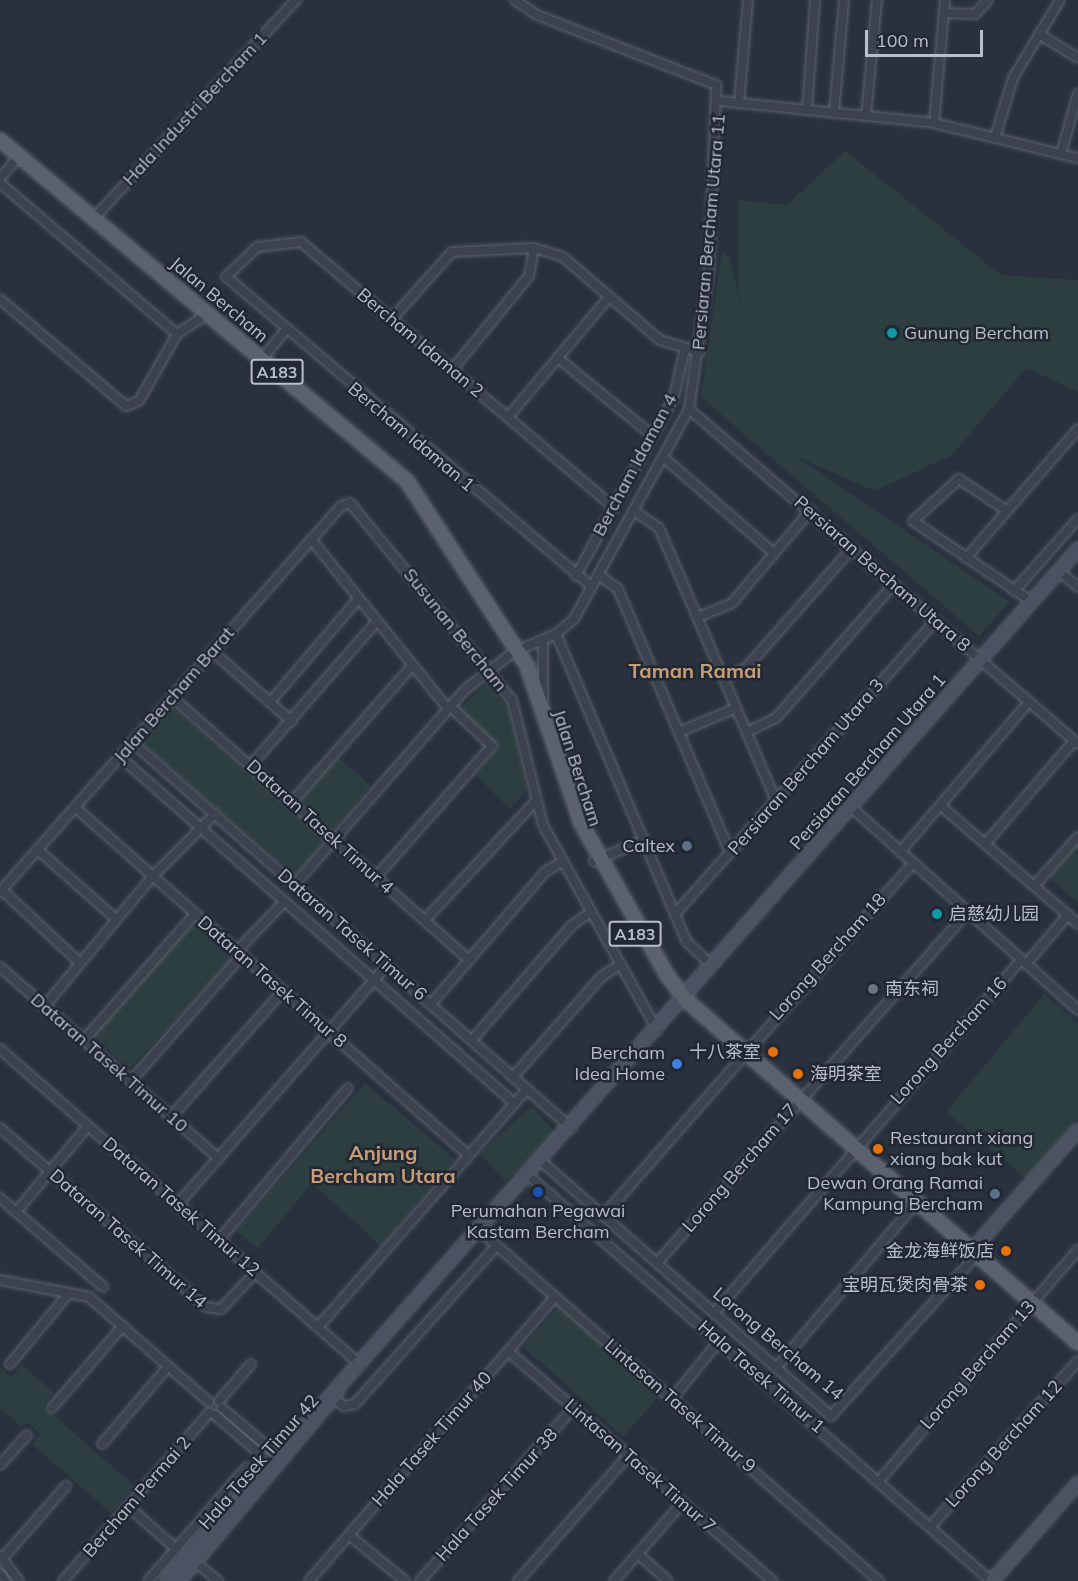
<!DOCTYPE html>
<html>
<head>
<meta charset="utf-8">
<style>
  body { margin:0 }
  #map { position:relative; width:1078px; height:1581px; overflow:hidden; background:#29313e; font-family:Mulish,"Noto Sans SC",sans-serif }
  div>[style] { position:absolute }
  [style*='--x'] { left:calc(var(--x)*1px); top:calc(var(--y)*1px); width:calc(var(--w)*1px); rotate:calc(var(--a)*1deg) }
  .green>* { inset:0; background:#2c3e40; transform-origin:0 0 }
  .roads { filter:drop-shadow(0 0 2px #5a616c) drop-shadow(0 0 2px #5a616c) }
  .street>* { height:8px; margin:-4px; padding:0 4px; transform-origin:4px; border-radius:4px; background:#3c434e }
  .secondary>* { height:12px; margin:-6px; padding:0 6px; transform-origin:6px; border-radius:6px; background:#4b5261 }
  .primary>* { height:14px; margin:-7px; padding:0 7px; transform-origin:7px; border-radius:7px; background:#5b626e }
  .dots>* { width:16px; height:16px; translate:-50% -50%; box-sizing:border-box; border:3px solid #212833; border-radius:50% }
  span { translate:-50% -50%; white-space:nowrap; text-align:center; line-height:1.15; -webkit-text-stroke:5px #212833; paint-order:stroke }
  .shield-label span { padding:2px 4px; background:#212833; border:2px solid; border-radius:4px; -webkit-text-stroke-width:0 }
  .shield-label { font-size:16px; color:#b9bec9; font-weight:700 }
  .street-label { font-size:18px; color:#b9bec9 }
  .poi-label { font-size:18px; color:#b9bec9 }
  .left { translate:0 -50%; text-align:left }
  .right { translate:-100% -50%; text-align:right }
  .neighbourhood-label { font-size:20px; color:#ca9c73; font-weight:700 }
  .scale { position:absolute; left:865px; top:30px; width:118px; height:27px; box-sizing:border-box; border:3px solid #b9bec9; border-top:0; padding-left:8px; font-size:18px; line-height:21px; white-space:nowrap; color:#b9bec9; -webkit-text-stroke:4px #212833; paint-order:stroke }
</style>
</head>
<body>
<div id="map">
  <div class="green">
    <div style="clip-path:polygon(845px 151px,1001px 275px,1078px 280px,1078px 392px,1026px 368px,952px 455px,875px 491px,797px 457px,1010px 602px,979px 636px,701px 397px,722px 250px,729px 257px,747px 327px,738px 289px,738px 200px,787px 205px)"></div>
    <div style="clip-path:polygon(487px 682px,507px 706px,527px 790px,510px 809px,476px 775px,499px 746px,459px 710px)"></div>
    <div style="left:170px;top:705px;width:206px;height:47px;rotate:41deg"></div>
    <div style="left:338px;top:757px;width:44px;height:57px;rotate:41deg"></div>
    <div style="clip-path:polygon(1078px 843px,1078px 903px,1047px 876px)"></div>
    <div style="left:193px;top:923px;width:53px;height:150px;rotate:43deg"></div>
    <div style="clip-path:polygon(1044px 994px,1078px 1023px,1078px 1118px,1026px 1179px,946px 1112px)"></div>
    <div style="clip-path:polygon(365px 1083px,455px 1159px,381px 1246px,312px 1183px,258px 1248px,236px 1231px)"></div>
    <div style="left:531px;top:1106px;width:38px;height:70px;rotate:47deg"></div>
    <div style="left:559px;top:1306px;width:135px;height:54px;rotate:42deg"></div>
    <div style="clip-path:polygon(22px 1365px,54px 1393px,43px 1406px,135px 1486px,111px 1513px,32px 1444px,40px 1434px,27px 1422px,22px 1427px,0 1408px,0 1367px,11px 1377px)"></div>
  </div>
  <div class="roads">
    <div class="street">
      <div style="--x:944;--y:13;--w:31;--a:2"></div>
      <div style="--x:975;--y:14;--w:19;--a:-47"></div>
      <div style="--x:1039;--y:34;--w:46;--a:31.6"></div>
      <div style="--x:719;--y:101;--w:216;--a:5.8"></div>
      <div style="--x:934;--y:123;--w:148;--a:13.7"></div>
      <div style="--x:739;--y:103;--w:103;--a:-85"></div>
      <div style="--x:807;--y:110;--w:110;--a:-85.8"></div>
      <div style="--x:834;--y:113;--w:113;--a:-84.9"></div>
      <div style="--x:866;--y:116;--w:117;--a:-84.6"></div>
      <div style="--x:934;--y:123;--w:123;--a:-84.9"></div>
      <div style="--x:995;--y:138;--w:63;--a:-73.3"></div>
      <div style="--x:1013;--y:78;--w:91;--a:-58.9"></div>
      <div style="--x:1061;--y:154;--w:63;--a:-74.4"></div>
      <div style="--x:0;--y:178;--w:29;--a:-49"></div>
      <div style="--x:0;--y:183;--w:233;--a:40.5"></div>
      <div style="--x:177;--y:334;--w:77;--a:119.6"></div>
      <div style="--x:139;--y:401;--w:14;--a:159"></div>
      <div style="--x:126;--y:406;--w:165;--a:-139.7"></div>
      <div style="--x:93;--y:219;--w:299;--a:-47.2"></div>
      <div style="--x:392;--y:319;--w:90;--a:-48.2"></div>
      <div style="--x:452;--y:252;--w:82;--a:-2.8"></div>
      <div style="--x:534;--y:248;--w:30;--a:17"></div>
      <div style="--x:563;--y:257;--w:128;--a:40.6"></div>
      <div style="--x:660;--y:340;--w:42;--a:16.7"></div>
      <div style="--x:177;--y:334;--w:36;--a:-34"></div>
      <div style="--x:558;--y:358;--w:123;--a:39.4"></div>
      <div style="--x:262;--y:359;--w:36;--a:-51"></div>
      <div style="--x:452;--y:370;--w:122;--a:-50.7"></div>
      <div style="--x:529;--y:276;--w:28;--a:-80"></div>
      <div style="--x:689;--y:409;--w:513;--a:40.73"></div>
      <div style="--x:508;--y:417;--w:157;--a:-49.9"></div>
      <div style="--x:663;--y:457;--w:147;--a:40.9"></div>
      <div style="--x:634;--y:511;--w:30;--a:34"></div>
      <div style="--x:659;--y:528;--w:297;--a:66.8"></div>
      <div style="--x:1007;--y:511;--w:58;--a:-146.3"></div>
      <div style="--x:959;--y:479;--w:62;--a:137.6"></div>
      <div style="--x:913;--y:521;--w:144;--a:34.2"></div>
      <div style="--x:311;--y:539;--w:218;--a:51.1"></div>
      <div style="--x:966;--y:558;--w:171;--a:-49"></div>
      <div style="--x:1059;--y:571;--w:25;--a:40"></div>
      <div style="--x:599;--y:575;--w:24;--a:36"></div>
      <div style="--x:618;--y:589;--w:287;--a:67"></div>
      <div style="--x:576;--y:576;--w:204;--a:-61.3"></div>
      <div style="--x:674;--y:397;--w:50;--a:-77.3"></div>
      <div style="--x:592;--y:587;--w:480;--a:-139.7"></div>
      <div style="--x:226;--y:277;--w:43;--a:-44.1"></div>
      <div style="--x:257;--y:247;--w:44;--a:-6.5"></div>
      <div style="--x:301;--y:242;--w:410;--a:40.3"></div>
      <div style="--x:1014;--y:591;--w:96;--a:-48.4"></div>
      <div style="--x:698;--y:617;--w:37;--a:-22"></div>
      <div style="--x:732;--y:603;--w:121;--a:-49.7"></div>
      <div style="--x:556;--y:634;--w:333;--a:67"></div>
      <div style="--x:686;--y:941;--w:37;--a:44"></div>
      <div style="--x:212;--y:651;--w:106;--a:41.5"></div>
      <div style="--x:724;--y:677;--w:24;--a:-22"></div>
      <div style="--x:746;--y:668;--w:160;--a:-48.5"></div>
      <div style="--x:172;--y:697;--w:395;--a:41.5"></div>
      <div style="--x:271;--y:701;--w:134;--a:-49.5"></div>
      <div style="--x:543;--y:702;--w:63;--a:-90"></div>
      <div style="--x:679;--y:732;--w:62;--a:-22.8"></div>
      <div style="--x:747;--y:732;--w:32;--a:-26"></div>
      <div style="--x:776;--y:718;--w:177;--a:-48.7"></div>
      <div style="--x:132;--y:742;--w:585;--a:41.32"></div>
      <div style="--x:120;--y:757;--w:524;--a:41.29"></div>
      <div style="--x:251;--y:765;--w:191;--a:-48.8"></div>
      <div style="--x:292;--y:802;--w:181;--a:-48.6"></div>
      <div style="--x:941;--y:806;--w:181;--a:40.7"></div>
      <div style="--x:76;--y:808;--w:524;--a:41.52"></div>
      <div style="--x:852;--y:808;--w:303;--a:41.8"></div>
      <div style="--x:985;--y:844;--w:136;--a:-49.2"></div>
      <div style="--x:38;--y:850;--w:104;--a:41.5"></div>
      <div style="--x:900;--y:852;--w:198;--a:-49.3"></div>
      <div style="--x:594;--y:861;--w:55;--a:-22.4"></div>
      <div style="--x:376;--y:877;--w:175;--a:-48.5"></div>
      <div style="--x:492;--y:746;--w:58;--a:-136.4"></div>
      <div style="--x:295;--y:884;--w:259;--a:-48.8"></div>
      <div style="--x:466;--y:689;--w:58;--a:-38"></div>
      <div style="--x:512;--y:653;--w:48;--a:-23.4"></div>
      <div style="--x:556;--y:634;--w:23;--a:-40"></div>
      <div style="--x:574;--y:619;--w:239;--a:-61.3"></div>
      <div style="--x:689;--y:409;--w:139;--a:-81.8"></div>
      <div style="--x:709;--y:271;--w:186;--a:-87.8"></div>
      <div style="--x:716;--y:85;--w:192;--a:-158.6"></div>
      <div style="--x:537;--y:15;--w:27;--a:-146"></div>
      <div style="--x:1034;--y:886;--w:66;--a:-48.1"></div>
      <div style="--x:2;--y:890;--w:104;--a:43.1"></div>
      <div style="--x:0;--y:892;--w:515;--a:-48.54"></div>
      <div style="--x:341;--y:506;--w:9;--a:-18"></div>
      <div style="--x:350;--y:503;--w:255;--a:50.6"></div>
      <div style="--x:512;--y:700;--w:129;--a:76.1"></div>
      <div style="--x:543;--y:825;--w:235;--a:60.9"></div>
      <div style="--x:676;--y:913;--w:390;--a:-48.4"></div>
      <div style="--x:425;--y:920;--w:164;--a:-47"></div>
      <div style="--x:237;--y:951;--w:69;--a:-46.2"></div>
      <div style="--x:1026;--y:964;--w:65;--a:-49.4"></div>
      <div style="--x:0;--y:967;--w:290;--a:41.2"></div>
      <div style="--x:431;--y:1004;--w:176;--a:-49.2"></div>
      <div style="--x:546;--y:871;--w:18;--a:-29"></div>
      <div style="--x:44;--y:1007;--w:168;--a:-50.3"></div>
      <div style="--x:151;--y:878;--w:91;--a:-45"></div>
      <div style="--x:84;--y:1040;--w:168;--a:-48.6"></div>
      <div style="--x:472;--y:1040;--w:152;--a:-49"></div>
      <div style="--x:572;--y:925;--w:22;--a:-34"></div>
      <div style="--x:0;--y:1049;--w:480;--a:41.2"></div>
      <div style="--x:513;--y:1077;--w:135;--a:-48.6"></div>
      <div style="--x:602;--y:976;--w:22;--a:-32"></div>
      <div style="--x:130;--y:1082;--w:169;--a:-48.6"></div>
      <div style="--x:171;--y:1117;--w:169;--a:-48.4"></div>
      <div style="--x:0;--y:1128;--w:273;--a:41"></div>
      <div style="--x:206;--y:1307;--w:15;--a:8"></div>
      <div style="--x:221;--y:1309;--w:50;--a:-46.6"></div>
      <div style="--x:542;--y:1162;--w:385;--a:41.3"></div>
      <div style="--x:831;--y:1416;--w:212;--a:-47.9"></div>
      <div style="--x:973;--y:1259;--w:9;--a:-96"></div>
      <div style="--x:529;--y:1176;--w:614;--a:41.24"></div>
      <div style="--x:0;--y:1198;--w:136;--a:40.8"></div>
      <div style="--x:178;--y:1204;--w:316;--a:-48.8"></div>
      <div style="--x:16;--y:1212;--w:112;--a:-50.1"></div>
      <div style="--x:603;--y:1216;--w:470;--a:-48.7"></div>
      <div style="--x:480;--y:1231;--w:531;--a:41.26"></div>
      <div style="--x:219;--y:1240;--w:199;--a:-49.7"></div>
      <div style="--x:657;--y:1263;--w:469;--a:-48.5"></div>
      <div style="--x:0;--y:1280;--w:91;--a:10.8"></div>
      <div style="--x:89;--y:1297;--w:159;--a:41.2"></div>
      <div style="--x:714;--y:1313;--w:468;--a:-49"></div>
      <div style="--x:318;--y:1327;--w:317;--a:-48.7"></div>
      <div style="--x:508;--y:1351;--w:351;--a:41"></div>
      <div style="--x:10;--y:1364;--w:92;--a:-50.3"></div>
      <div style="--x:776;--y:1368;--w:218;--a:-49.7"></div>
      <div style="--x:329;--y:1396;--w:18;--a:34"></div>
      <div style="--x:344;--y:1406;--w:11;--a:-10"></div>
      <div style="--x:355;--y:1404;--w:213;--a:-48.2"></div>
      <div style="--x:672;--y:1399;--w:75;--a:-51"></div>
      <div style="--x:219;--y:1401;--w:49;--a:-49.1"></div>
      <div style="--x:52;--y:1408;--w:107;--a:-49.2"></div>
      <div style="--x:222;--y:1408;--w:77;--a:40.3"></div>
      <div style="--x:215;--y:1415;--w:78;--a:40.8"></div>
      <div style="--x:102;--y:1444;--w:100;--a:-49.5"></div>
      <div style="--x:0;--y:1465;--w:40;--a:-48"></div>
      <div style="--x:879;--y:1481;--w:305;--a:-49.3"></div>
      <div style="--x:129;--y:1507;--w:63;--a:41.8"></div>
      <div style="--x:930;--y:1527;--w:222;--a:-48.3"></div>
      <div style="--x:349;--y:1535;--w:72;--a:39.4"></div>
      <div style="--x:638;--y:1554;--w:40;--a:42"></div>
      <div style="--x:0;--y:1556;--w:31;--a:53"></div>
      <div style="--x:2;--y:1559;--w:97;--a:-48.8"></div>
      <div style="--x:193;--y:1560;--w:33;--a:40"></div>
      <div style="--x:0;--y:1574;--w:9;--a:54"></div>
      <div style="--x:63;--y:1581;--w:223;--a:-49"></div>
      <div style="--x:148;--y:1581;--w:150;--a:-49.1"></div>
      <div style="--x:309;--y:1581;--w:376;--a:-49.1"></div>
      <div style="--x:420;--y:1581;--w:231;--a:-48.5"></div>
      <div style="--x:518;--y:1581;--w:167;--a:-48.7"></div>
      <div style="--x:614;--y:1581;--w:103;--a:-48.9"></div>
    </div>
    <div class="secondary">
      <div style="--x:963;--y:1251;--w:9;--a:-6"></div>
      <div style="--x:972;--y:1250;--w:160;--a:-48.5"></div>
      <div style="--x:167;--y:1581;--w:1377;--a:-48.56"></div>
      <div style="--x:179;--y:1581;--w:246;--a:-50"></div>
      <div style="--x:992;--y:1581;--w:130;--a:-48.7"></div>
    </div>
    <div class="primary">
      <div style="--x:0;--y:140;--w:531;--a:39.96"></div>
      <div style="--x:407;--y:481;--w:221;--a:57"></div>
      <div style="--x:527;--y:666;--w:166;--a:71"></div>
      <div style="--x:581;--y:823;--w:175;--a:60.5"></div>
      <div style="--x:667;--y:975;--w:30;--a:53"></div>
      <div style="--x:685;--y:999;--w:522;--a:41.2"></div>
    </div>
  </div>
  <div class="dots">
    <div style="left:892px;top:333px;background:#0f9aa8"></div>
    <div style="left:687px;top:846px;background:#5c6f8a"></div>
    <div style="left:937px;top:914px;background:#0f9aa8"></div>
    <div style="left:873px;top:989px;background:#6b7280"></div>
    <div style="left:773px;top:1052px;background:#e8710a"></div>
    <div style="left:677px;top:1064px;background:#3f7fe0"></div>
    <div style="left:798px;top:1074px;background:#e8710a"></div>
    <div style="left:878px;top:1149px;background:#e8710a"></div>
    <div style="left:538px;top:1192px;background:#1a4fb4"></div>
    <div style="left:995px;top:1194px;background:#5c6f8a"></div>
    <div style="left:1006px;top:1251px;background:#e8710a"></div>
    <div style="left:980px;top:1285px;background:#e8710a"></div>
  </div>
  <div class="shield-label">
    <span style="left:277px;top:372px">A183</span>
    <span style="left:635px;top:934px">A183</span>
  </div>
  <div class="street-label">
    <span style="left:195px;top:109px;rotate:-47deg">Hala Industri Bercham 1</span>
    <span style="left:709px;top:232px;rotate:-85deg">Persiaran Bercham Utara 11</span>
    <span style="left:219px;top:300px;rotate:40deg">Jalan Bercham</span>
    <span style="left:420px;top:343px;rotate:40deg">Bercham Idaman 2</span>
    <span style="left:411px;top:437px;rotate:40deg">Bercham Idaman 1</span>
    <span style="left:635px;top:465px;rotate:-62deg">Bercham Idaman 4</span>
    <span style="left:882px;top:574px;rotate:41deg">Persiaran Bercham Utara 8</span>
    <span style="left:455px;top:630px;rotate:51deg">Susunan Bercham</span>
    <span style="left:174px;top:695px;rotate:-49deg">Jalan Bercham Barat</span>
    <span style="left:868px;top:762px;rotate:-49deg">Persiaran Bercham Utara 1</span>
    <span style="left:806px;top:767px;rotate:-49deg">Persiaran Bercham Utara 3</span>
    <span style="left:577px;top:768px;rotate:72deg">Jalan Bercham</span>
    <span style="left:320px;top:827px;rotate:42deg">Dataran Tasek Timur 4</span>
    <span style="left:352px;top:935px;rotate:41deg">Dataran Tasek Timur 6</span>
    <span style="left:828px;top:957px;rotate:-48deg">Lorong Bercham 18</span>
    <span style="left:272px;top:982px;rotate:41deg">Dataran Tasek Timur 8</span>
    <span style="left:949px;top:1041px;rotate:-48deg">Lorong Bercham 16</span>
    <span style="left:109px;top:1063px;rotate:41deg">Dataran Tasek Timur 10</span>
    <span style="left:740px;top:1168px;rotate:-49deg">Lorong Bercham 17</span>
    <span style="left:181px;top:1207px;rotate:41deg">Dataran Tasek Timur 12</span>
    <span style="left:128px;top:1239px;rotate:41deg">Dataran Tasek Timur 14</span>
    <span style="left:778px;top:1344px;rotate:40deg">Lorong Bercham 14</span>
    <span style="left:978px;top:1365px;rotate:-49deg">Lorong Bercham 13</span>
    <span style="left:761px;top:1377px;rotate:41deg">Hala Tasek Timur 1</span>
    <span style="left:680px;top:1406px;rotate:41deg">Lintasan Tasek Timur 9</span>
    <span style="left:432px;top:1439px;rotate:-49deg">Hala Tasek Timur 40</span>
    <span style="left:1004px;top:1444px;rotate:-48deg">Lorong Bercham 12</span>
    <span style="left:259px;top:1462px;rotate:-49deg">Hala Tasek Timur 42</span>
    <span style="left:640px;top:1466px;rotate:41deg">Lintasan Tasek Timur 7</span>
    <span style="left:497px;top:1495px;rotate:-48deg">Hala Tasek Timur 38</span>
    <span style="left:137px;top:1497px;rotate:-49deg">Bercham Permai 2</span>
  </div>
  <div class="poi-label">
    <span class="left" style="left:904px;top:333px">Gunung Bercham</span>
    <span class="right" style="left:675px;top:846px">Caltex</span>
    <span class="left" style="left:949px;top:914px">启慈幼儿园</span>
    <span class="left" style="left:885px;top:989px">南东祠</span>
    <span class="right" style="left:761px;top:1052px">十八茶室</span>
    <span class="right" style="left:665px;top:1064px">Bercham<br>Idea Home</span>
    <span class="left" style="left:810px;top:1074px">海明茶室</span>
    <span class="left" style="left:890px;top:1149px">Restaurant xiang<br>xiang bak kut</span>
    <span class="right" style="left:983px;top:1194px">Dewan Orang Ramai<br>Kampung Bercham</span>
    <span style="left:538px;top:1222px">Perumahan Pegawai<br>Kastam Bercham</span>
    <span class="right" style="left:994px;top:1251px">金龙海鲜饭店</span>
    <span class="right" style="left:968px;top:1285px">宝明瓦煲肉骨茶</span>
  </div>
  <div class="neighbourhood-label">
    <span style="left:695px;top:670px">Taman Ramai</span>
    <span style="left:383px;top:1164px">Anjung<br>Bercham Utara</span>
  </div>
  <div class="scale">100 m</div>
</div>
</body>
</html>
